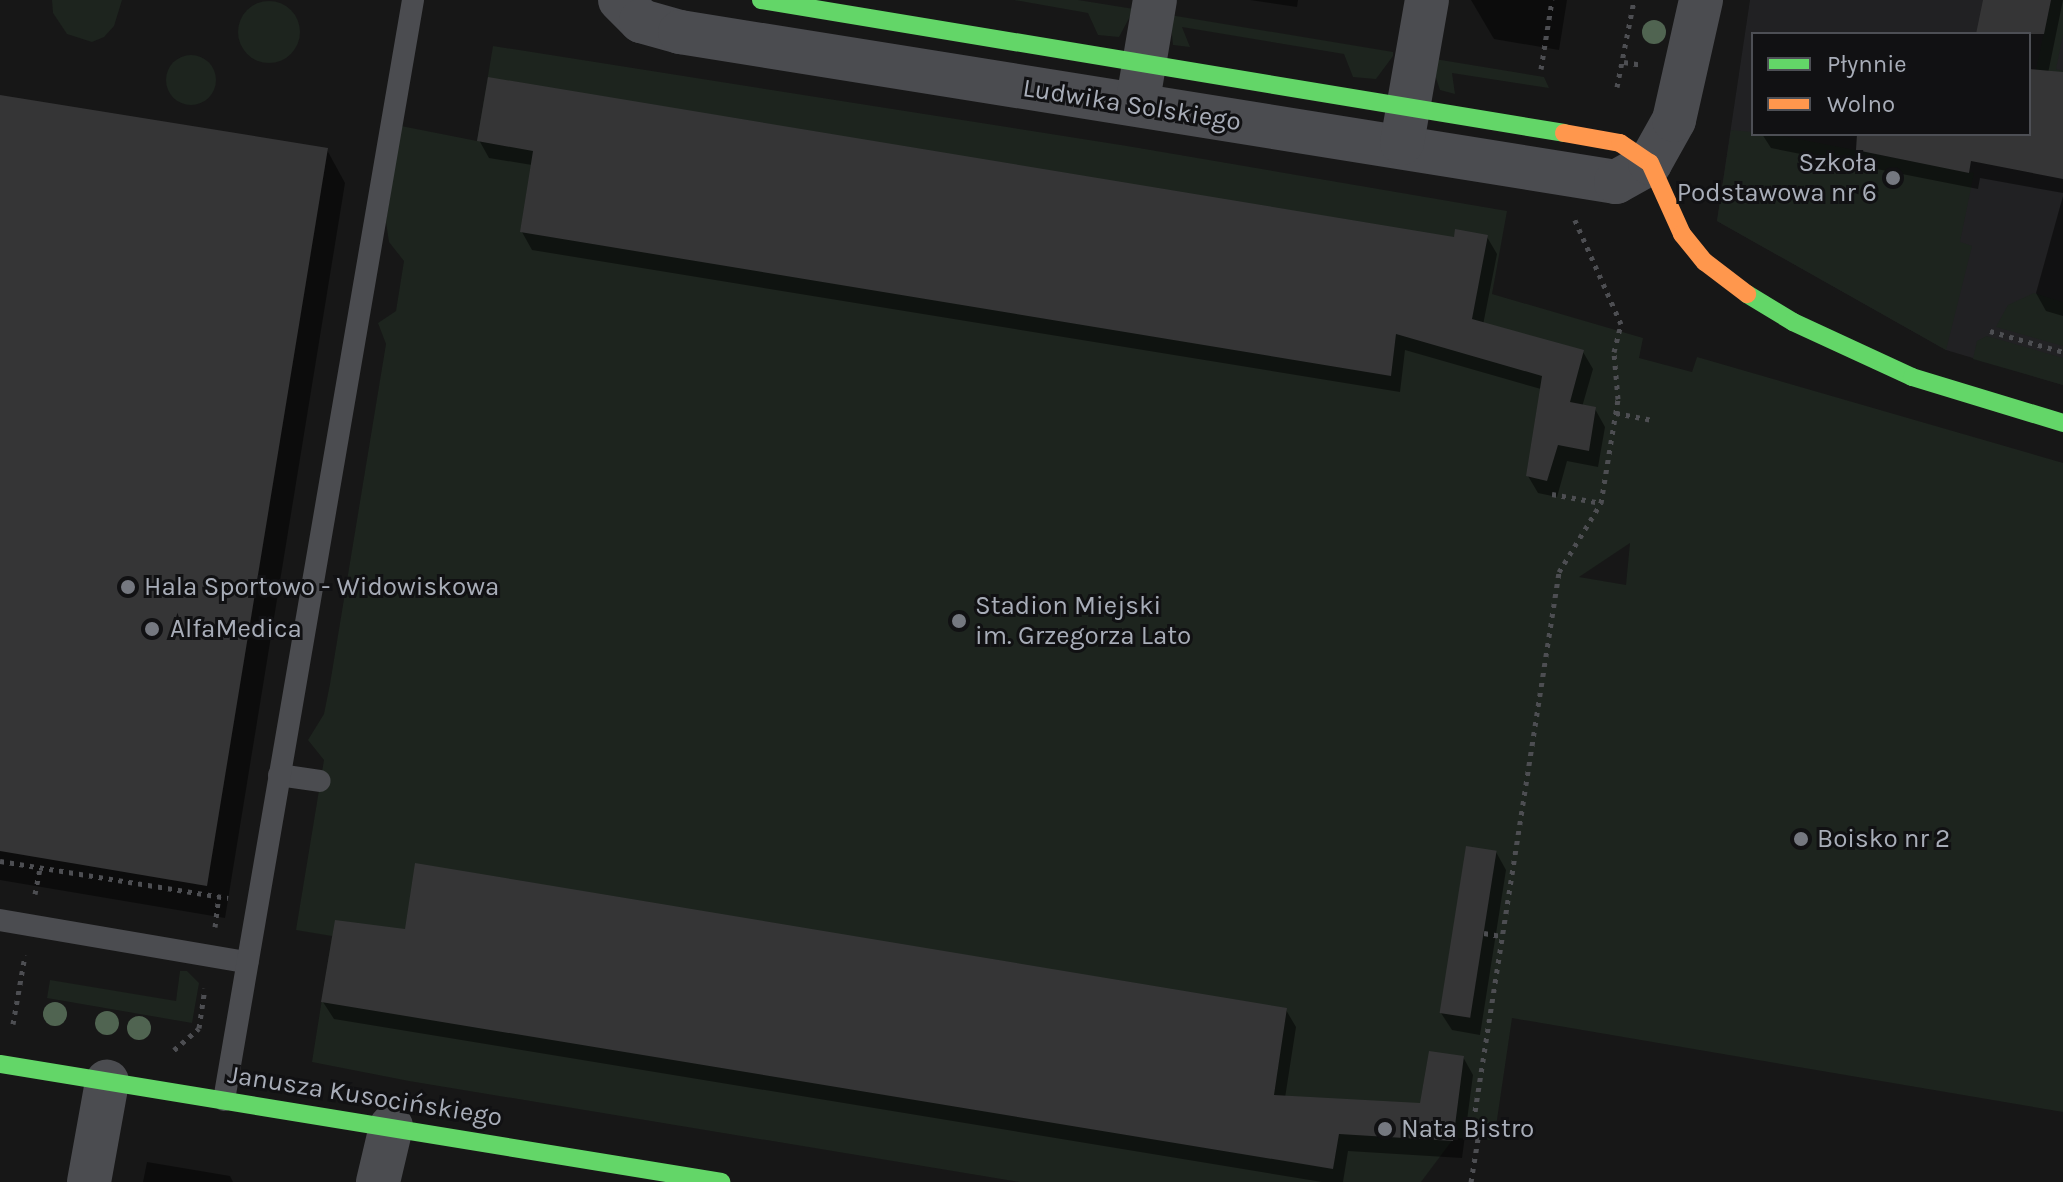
<!DOCTYPE html>
<html>
<head>
<meta charset="utf-8">
<style>
  body { margin:0 }
  #map { position:relative; width:2063px; height:1182px; overflow:hidden; background:#171717; font-family:Karla,sans-serif }
  div>[style] { position:absolute }
  [style*='--x'] { left:calc(var(--x)*1px); top:calc(var(--y)*1px); width:calc(var(--w)*1px); rotate:calc(var(--a)*1deg) }
  .built>* { inset:0; background:#212123 }
  .green>* { inset:0; background:#1d241e }
  .round { border-radius:50% }
  .shadow>* { inset:0; background:#0007 }
  .building>* { inset:0; background:#353536; transform-origin:0 0 }
  .path>* { height:5px; margin-top:-2.5px; transform-origin:0; background:repeating-linear-gradient(90deg,#4d4e52 0 4px,transparent 0 10px) }
  .lane>* { height:22px; margin:-11px; padding:0 11px; transform-origin:11px; border-radius:11px; background:#4b4c50 }
  .street>* { height:44px; margin:-22px; padding:0 22px; transform-origin:22px; border-radius:22px; background:#4b4c50 }
  .fast>* { height:18px; margin:-9px; padding:0 9px; transform-origin:9px; border-radius:9px; background:#63d668 }
  .slow>* { height:18px; margin:-9px; padding:0 9px; transform-origin:9px; border-radius:9px; background:#ff974d }
  .trees>* { width:24px; height:24px; margin:-12px; border-radius:50%; background:#506451 }
  .dots>* { width:22px; height:22px; translate:-50% -50%; box-sizing:border-box; border:4px solid #111113; border-radius:50% }
  span { translate:-50% -50%; white-space:nowrap; text-align:center; line-height:1.15; -webkit-text-stroke:6px #111113; paint-order:stroke }
  .street-label { font-size:26px; color:#a8adb8 }
  .poi-label { font-size:26px; color:#a8adb8 }
  .right { translate:-100% -50%; text-align:right }
  .left { translate:0 -50%; text-align:left }
  .legend { position:absolute; left:1751px; top:32px; width:280px; height:104px; box-sizing:border-box; background:#111113; border:2px solid #4d4f55; margin:0; padding:10px 14px; list-style:none; font-size:24px; color:#a8adb8 }
  .legend li { display:flex; align-items:center; gap:16px; height:40px }
  .legend b { width:40px; border:2px solid #4d4f55 }
</style>
</head>
<body>
<div id="map">
  <div class="built">
    <div style="clip-path:polygon(evenodd,1750px 0,2063px 0,2063px 385px,1946px 350px,1717px 221px,1750px 0,1753px 34px,2029px 34px,2029px 134px,1753px 134px,1753px 34px)"></div>
  </div>
  <div class="green">
    <div style="clip-path:polygon(122px 0,114px 26px,104px 37px,92px 42px,67px 34px,53px 13px,52px 0)"></div>
    <div style="clip-path:polygon(1014px 0,1078px 0,1134px 9px,1119px 37px,1098px 35px,1088px 13px)"></div>
    <div style="clip-path:polygon(2051px 0,2063px 0,2063px 34px,2056px 69px,2063px 71px,2063px 89px,2033px 83px)"></div>
    <div class="round" style="left:238px;top:1px;width:62px;height:62px"></div>
    <div style="clip-path:polygon(1170px 15px,1393px 52px,1393px 56px,1376px 79px,1353px 77px,1344px 54px,1182px 27px,1190px 47px,1173px 45px)"></div>
    <div style="clip-path:polygon(evenodd,493px 46px,1127px 146px,1507px 211px,1492px 294px,1643px 338px,1639px 358px,1692px 372px,1697px 357px,2063px 463px,2063px 1112px,1512px 1018px,1494px 1140px,1454px 1138px,1421px 1182px,1020px 1182px,409px 1081px,312px 1062px,332px 936px,296px 930px,324px 760px,308px 740px,324px 714px,330px 684px,386px 344px,378px 323px,396px 311px,404px 261px,389px 242px,386px 222px,401px 126px,477px 141px,493px 46px,1630px 543px,1626px 585px,1579px 577px,1630px 543px)"></div>
    <div class="round" style="left:166px;top:55px;width:50px;height:50px"></div>
    <div style="clip-path:polygon(1435px 59px,1544px 77px,1549px 88px,1452px 73px,1455px 94px,1440px 90px,1434px 72px)"></div>
    <div style="clip-path:polygon(1731px 130px,1773px 134px,1974px 173px,1960px 242px,1972px 246px,1946px 350px,1717px 221px)"></div>
    <div style="clip-path:polygon(2034px 293px,2063px 302px,2063px 346px,1996px 327px,2008px 305px)"></div>
    <div style="clip-path:polygon(1987px 336px,2063px 358px,2063px 385px,1973px 359px,1977px 341px)"></div>
    <div style="clip-path:polygon(180px 971px,187px 971px,199px 983px,192px 1023px,47px 998px,50px 980px,176px 1001px)"></div>
  </div>
  <div class="shadow">
    <div style="clip-path:polygon(1250px 0,1298px 0,1297px 7px)"></div>
    <div style="clip-path:polygon(1471px 0,1567px 0,1559px 50px,1494px 39px)"></div>
    <div style="clip-path:polygon(1985px 0,2063px 0,2045px 88px,2063px 91px,2063px 193px,1980px 178px,1978px 189px,1771px 148px,1762px 134px,2029px 134px,2029px 34px,1978px 34px)"></div>
    <div style="clip-path:polygon(0 97px,327px 150px,345px 183px,225px 918px,0 880px)"></div>
    <div style="clip-path:polygon(479px 140px,1456px 239px,1487px 237px,1497px 254px,1483px 325px,1583px 352px,1593px 369px,1582px 407px,1595px 409px,1605px 427px,1598px 467px,1567px 461px,1557px 497px,1538px 493px,1528px 476px,1541px 389px,1405px 350px,1400px 392px,532px 250px,522px 232px,532px 165px,489px 158px)"></div>
    <div style="clip-path:polygon(2063px 196px,2063px 316px,2046px 311px,2036px 293px)"></div>
    <div style="clip-path:polygon(1496px 852px,1506px 870px,1480px 1035px,1452px 1030px,1441px 1013px)"></div>
    <div style="clip-path:polygon(407px 931px,1286px 1010px,1296px 1027px,1285px 1098px,1422px 1105px,1463px 1057px,1473px 1075px,1462px 1158px,1348px 1151px,1343px 1182px,1322px 1182px,334px 1019px,323px 1002px)"></div>
    <div style="clip-path:polygon(147px 1162px,230px 1176px,233px 1182px,143px 1182px)"></div>
  </div>
  <div class="building">
    <div style="clip-path:polygon(1983px 0,2051px 0,2044px 34px,1976px 34px)"></div>
    <div style="clip-path:polygon(2029px 69px,2063px 72px,2063px 179px,1971px 161px,1969px 173px,1856px 150px,1857px 134px,2029px 134px)"></div>
    <div style="clip-path:polygon(488px 77px,1454px 237px,1455px 229px,1488px 235px,1472px 319px,1584px 350px,1570px 402px,1596px 407px,1589px 451px,1558px 445px,1547px 481px,1526px 476px,1542px 376px,1396px 334px,1391px 376px,520px 232px,533px 151px,477px 141px)"></div>
    <div style="clip-path:polygon(0 95px,328px 148px,207px 886px,0 851px)"></div>
    <div style="left:1466px;top:846px;width:31px;height:169px;rotate:9deg"></div>
    <div style="clip-path:polygon(415px 863px,1287px 1008px,1274px 1095px,1420px 1103px,1429px 1051px,1464px 1056px,1453px 1141px,1339px 1134px,1333px 1169px,321px 1002px,335px 920px,405px 929px)"></div>
  </div>
  <div class="path">
    <div style="--x:1624;--y:62;--w:19;--a:9"></div>
    <div style="--x:1541;--y:69;--w:70;--a:-80.9"></div>
    <div style="--x:1617;--y:87;--w:89;--a:-78.9"></div>
    <div style="--x:1990;--y:331;--w:76;--a:16"></div>
    <div style="--x:1616;--y:413;--w:37;--a:11"></div>
    <div style="--x:1552;--y:494;--w:50;--a:10.4"></div>
    <div style="--x:0;--y:861;--w:231;--a:9.2"></div>
    <div style="--x:35;--y:894;--w:26;--a:-79"></div>
    <div style="--x:215;--y:927;--w:31;--a:-83"></div>
    <div style="--x:1484;--y:933;--w:17;--a:10"></div>
    <div style="--x:13;--y:1024;--w:70;--a:-80.1"></div>
    <div style="--x:174;--y:1050;--w:33;--a:-41"></div>
    <div style="--x:199;--y:1028;--w:40;--a:-81.5"></div>
    <div style="--x:1471;--y:1182;--w:44;--a:-80.8"></div>
    <div style="--x:1478;--y:1139;--w:10;--a:-127"></div>
    <div style="--x:1472;--y:1131;--w:566;--a:-81.15"></div>
    <div style="--x:1559;--y:572;--w:81;--a:-58.7"></div>
    <div style="--x:1601;--y:503;--w:105;--a:-80.7"></div>
    <div style="--x:1618;--y:399;--w:47;--a:-94.9"></div>
    <div style="--x:1614;--y:352;--w:29;--a:-76"></div>
    <div style="--x:1621;--y:324;--w:114;--a:-113.9"></div>
  </div>
  <div class="lane">
    <div style="--x:279;--y:775;--w:41;--a:8.3"></div>
    <div style="--x:0;--y:920;--w:251;--a:9.7"></div>
    <div style="--x:224;--y:1100;--w:1116;--a:-80.25"></div>
  </div>
  <div class="street">
    <div style="--x:620;--y:0;--w:30;--a:45"></div>
    <div style="--x:641;--y:21;--w:41;--a:15.8"></div>
    <div style="--x:680;--y:32;--w:948;--a:9.1"></div>
    <div style="--x:1616;--y:182;--w:39;--a:-29"></div>
    <div style="--x:1650;--y:163;--w:49;--a:-60.8"></div>
    <div style="--x:1674;--y:120;--w:123;--a:-77.3"></div>
    <div style="--x:1138;--y:100;--w:101;--a:-80.4"></div>
    <div style="--x:1402;--y:143;--w:145;--a:-80.1"></div>
    <div style="--x:89;--y:1182;--w:102;--a:-79.8"></div>
    <div style="--x:378;--y:1182;--w:57;--a:-76.7"></div>
  </div>
  <div class="fast">
    <div style="--x:761;--y:0;--w:814;--a:9.4"></div>
    <div style="--x:1747;--y:294;--w:54;--a:31.3"></div>
    <div style="--x:1793;--y:322;--w:131;--a:24.8"></div>
    <div style="--x:1912;--y:377;--w:158;--a:16.9"></div>
    <div style="--x:0;--y:1064;--w:731;--a:9.29"></div>
  </div>
  <div class="slow">
    <div style="--x:1564;--y:133;--w:57;--a:10.1"></div>
    <div style="--x:1620;--y:143;--w:36;--a:34"></div>
    <div style="--x:1650;--y:163;--w:78;--a:65.7"></div>
    <div style="--x:1682;--y:234;--w:36;--a:51"></div>
    <div style="--x:1705;--y:262;--w:53;--a:37.3"></div>
  </div>
  <div class="trees">
    <div style="left:1654px;top:32px"></div>
    <div style="left:55px;top:1014px"></div>
    <div style="left:107px;top:1023px"></div>
    <div style="left:139px;top:1028px"></div>
  </div>
  <div class="dots">
    <div style="left:1893px;top:178px;background:#757880"></div>
    <div style="left:128px;top:587px;background:#757880"></div>
    <div style="left:959px;top:621px;background:#757880"></div>
    <div style="left:152px;top:629px;background:#757880"></div>
    <div style="left:1801px;top:839px;background:#757880"></div>
    <div style="left:1385px;top:1129px;background:#757880"></div>
  </div>
  <div class="street-label">
    <span style="left:1132px;top:105px;rotate:9deg">Ludwika Solskiego</span>
    <span style="left:365px;top:1096px;rotate:9deg">Janusza Kusocińskiego</span>
  </div>
  <div class="poi-label">
    <span class="right" style="left:1877px;top:178px">Szkoła<br>Podstawowa nr 6</span>
    <span class="left" style="left:144px;top:587px">Hala Sportowo - Widowiskowa</span>
    <span class="left" style="left:975px;top:621px">Stadion Miejski<br>im. Grzegorza Lato</span>
    <span class="left" style="left:170px;top:629px">AlfaMedica</span>
    <span class="left" style="left:1817px;top:839px">Boisko nr 2</span>
    <span class="left" style="left:1401px;top:1129px">Nata Bistro</span>
  </div>
  <ul class="legend">
  <li><b style="height:10px;background:#63d668"></b>Płynnie</li>
  <li><b style="height:10px;background:#ff974d"></b>Wolno</li>
  </ul>
</div>
</body>
</html>
